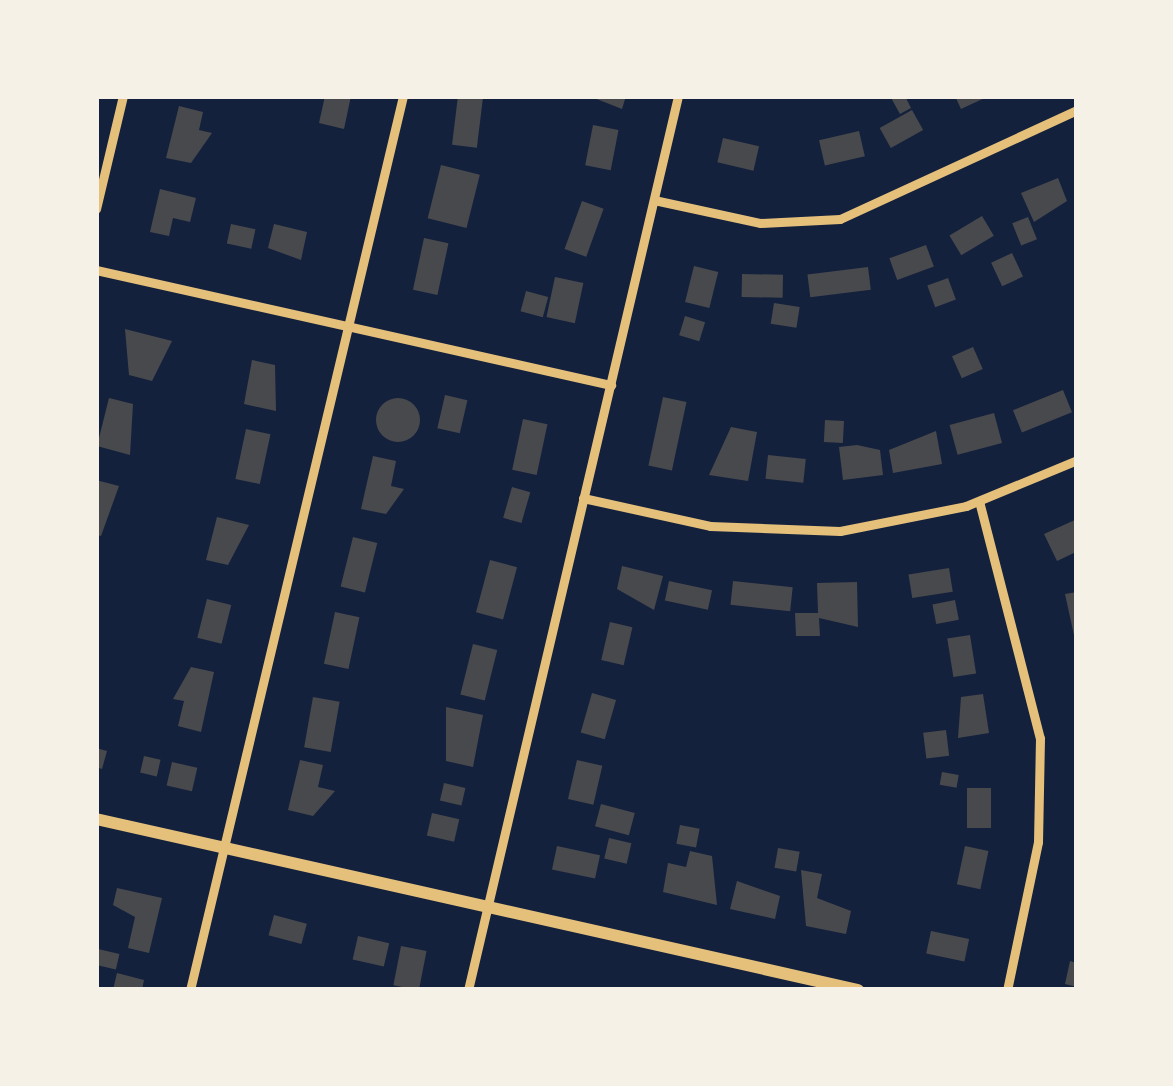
<!DOCTYPE html>
<html>
<head>
<meta charset="utf-8">
<style>
  body { margin:0 }
  #map { position:relative; width:1173px; height:1086px; overflow:hidden; background:#14213d; font-family:Merriweather,serif }
  div>[style] { position:absolute }
  [style*='--x'] { left:calc(var(--x)*1px); top:calc(var(--y)*1px); width:calc(var(--w)*1px); rotate:calc(var(--a)*1deg) }
  .building>* { inset:0; background:#48494c; transform-origin:0 0 }
  .round { border-radius:50% }
  .minor>* { height:9px; margin:-4.5px; padding:0 4.5px; transform-origin:4.5px; border-radius:4.5px; background:#e5c07b }
  .tertiary>* { height:12px; margin:-6px; padding:0 6px; transform-origin:6px; border-radius:6px; background:#e5c07b }
  span { translate:-50% -50%; white-space:nowrap; text-align:center; line-height:1.15; -webkit-text-stroke:12px #f6f1e7; paint-order:stroke }
  .frame { position:absolute; inset:0; border:99px solid #f6f1e7; pointer-events:none }
</style>
</head>
<body>
<div id="map">
  <div class="building">
    <div style="clip-path:polygon(325px 96px,351px 96px,344px 129px,319px 123px)"></div>
    <div style="left:458px;top:96px;width:25px;height:49px;rotate:7deg"></div>
    <div style="clip-path:polygon(589px 96px,626px 96px,622px 109px)"></div>
    <div style="clip-path:polygon(890px 96px,905px 96px,911px 108px,900px 114px)"></div>
    <div style="clip-path:polygon(955px 96px,989px 96px,961px 109px)"></div>
    <div style="clip-path:polygon(179px 106px,203px 112px,199px 130px,212px 133px,191px 163px,166px 158px)"></div>
    <div style="left:912px;top:110px;width:23px;height:37px;rotate:61deg"></div>
    <div style="left:593px;top:125px;width:26px;height:41px;rotate:11deg"></div>
    <div style="left:859px;top:131px;width:26px;height:41px;rotate:77deg"></div>
    <div style="left:723px;top:138px;width:37px;height:25px;rotate:13deg"></div>
    <div style="left:441px;top:165px;width:40px;height:55px;rotate:14deg"></div>
    <div style="clip-path:polygon(1058px 178px,1067px 201px,1034px 222px,1021px 193px)"></div>
    <div style="clip-path:polygon(160px 189px,196px 198px,190px 222px,173px 218px,169px 236px,150px 232px)"></div>
    <div style="left:582px;top:201px;width:23px;height:51px;rotate:20deg"></div>
    <div style="left:982px;top:216px;width:23px;height:38px;rotate:59deg"></div>
    <div style="left:1028px;top:217px;width:24px;height:17px;rotate:68deg"></div>
    <div style="left:231px;top:224px;width:25px;height:20px;rotate:12deg"></div>
    <div style="clip-path:polygon(274px 224px,307px 232px,301px 260px,268px 248px)"></div>
    <div style="left:424px;top:238px;width:25px;height:53px;rotate:12deg"></div>
    <div style="left:926px;top:245px;width:23px;height:39px;rotate:70deg"></div>
    <div style="left:1012px;top:253px;width:26px;height:23px;rotate:65deg"></div>
    <div style="left:694px;top:266px;width:25px;height:37px;rotate:14deg"></div>
    <div style="left:868px;top:267px;width:23px;height:61px;rotate:83deg"></div>
    <div style="left:742px;top:274px;width:41px;height:23px;rotate:1deg"></div>
    <div style="left:555px;top:277px;width:29px;height:41px;rotate:12deg"></div>
    <div style="left:948px;top:278px;width:23px;height:22px;rotate:70deg"></div>
    <div style="left:526px;top:291px;width:23px;height:21px;rotate:15deg"></div>
    <div style="left:774px;top:303px;width:26px;height:21px;rotate:9deg"></div>
    <div style="left:685px;top:316px;width:21px;height:20px;rotate:17deg"></div>
    <div style="clip-path:polygon(125px 329px,172px 341px,152px 381px,129px 375px)"></div>
    <div style="left:973px;top:347px;width:24px;height:23px;rotate:66deg"></div>
    <div style="clip-path:polygon(252px 360px,275px 365px,276px 411px,244px 404px)"></div>
    <div style="left:1063px;top:390px;width:24px;height:54px;rotate:68deg"></div>
    <div style="left:445px;top:395px;width:23px;height:34px;rotate:13deg"></div>
    <div style="left:663px;top:397px;width:24px;height:70px;rotate:12deg"></div>
    <div class="round" style="left:376px;top:398px;width:44px;height:44px"></div>
    <div style="clip-path:polygon(109px 398px,133px 404px,130px 455px,97px 446px)"></div>
    <div style="left:994px;top:413px;width:31px;height:46px;rotate:75deg"></div>
    <div style="left:523px;top:419px;width:25px;height:52px;rotate:12deg"></div>
    <div style="left:825px;top:420px;width:19px;height:22px;rotate:3deg"></div>
    <div style="clip-path:polygon(731px 427px,757px 432px,748px 481px,709px 475px)"></div>
    <div style="left:246px;top:429px;width:25px;height:51px;rotate:12deg"></div>
    <div style="clip-path:polygon(936px 431px,942px 464px,893px 473px,889px 450px)"></div>
    <div style="clip-path:polygon(857px 445px,880px 450px,883px 475px,843px 480px,839px 447px)"></div>
    <div style="left:768px;top:455px;width:38px;height:24px;rotate:6deg"></div>
    <div style="clip-path:polygon(373px 456px,396px 461px,391px 486px,404px 489px,386px 514px,361px 509px)"></div>
    <div style="clip-path:polygon(96px 480px,119px 486px,101px 536px,96px 535px)"></div>
    <div style="left:512px;top:487px;width:19px;height:32px;rotate:16deg"></div>
    <div style="clip-path:polygon(217px 517px,249px 525px,228px 565px,206px 560px)"></div>
    <div style="clip-path:polygon(1077px 519px,1076px 552px,1057px 561px,1044px 534px)"></div>
    <div style="left:353px;top:537px;width:25px;height:51px;rotate:14deg"></div>
    <div style="left:490px;top:560px;width:28px;height:54px;rotate:15deg"></div>
    <div style="clip-path:polygon(622px 566px,663px 576px,654px 610px,617px 589px)"></div>
    <div style="left:949px;top:568px;width:24px;height:41px;rotate:81deg"></div>
    <div style="left:669px;top:581px;width:44px;height:20px;rotate:12deg"></div>
    <div style="left:733px;top:581px;width:60px;height:24px;rotate:6deg"></div>
    <div style="clip-path:polygon(857px 582px,858px 627px,819px 618px,820px 636px,796px 636px,795px 613px,818px 613px,817px 583px)"></div>
    <div style="clip-path:polygon(1077px 592px,1077px 640px,1075px 640px,1065px 594px)"></div>
    <div style="left:207px;top:599px;width:25px;height:40px;rotate:14deg"></div>
    <div style="left:955px;top:600px;width:20px;height:23px;rotate:79deg"></div>
    <div style="left:335px;top:612px;width:25px;height:53px;rotate:12deg"></div>
    <div style="left:610px;top:622px;width:23px;height:39px;rotate:13deg"></div>
    <div style="left:970px;top:635px;width:39px;height:23px;rotate:81deg"></div>
    <div style="left:473px;top:644px;width:25px;height:52px;rotate:14deg"></div>
    <div style="clip-path:polygon(191px 667px,214px 672px,201px 732px,178px 726px,184px 701px,173px 699px)"></div>
    <div style="left:592px;top:693px;width:25px;height:41px;rotate:16deg"></div>
    <div style="clip-path:polygon(983px 694px,989px 733px,958px 738px,961px 697px)"></div>
    <div style="left:313px;top:697px;width:27px;height:51px;rotate:10deg"></div>
    <div style="clip-path:polygon(446px 707px,483px 715px,473px 767px,446px 761px)"></div>
    <div style="left:946px;top:730px;width:26px;height:23px;rotate:83deg"></div>
    <div style="clip-path:polygon(96px 748px,107px 751px,102px 769px,96px 767px)"></div>
    <div style="left:144px;top:756px;width:17px;height:17px;rotate:13deg"></div>
    <div style="clip-path:polygon(300px 760px,323px 765px,318px 787px,335px 791px,313px 816px,288px 810px)"></div>
    <div style="left:577px;top:760px;width:26px;height:40px;rotate:13deg"></div>
    <div style="left:172px;top:762px;width:26px;height:24px;rotate:13deg"></div>
    <div style="left:942px;top:772px;width:17px;height:13px;rotate:10deg"></div>
    <div style="left:444px;top:783px;width:22px;height:18px;rotate:13deg"></div>
    <div style="left:967px;top:788px;width:24px;height:40px"></div>
    <div style="left:601px;top:804px;width:35px;height:23px;rotate:15deg"></div>
    <div style="left:432px;top:813px;width:28px;height:23px;rotate:13deg"></div>
    <div style="left:680px;top:825px;width:20px;height:19px;rotate:11deg"></div>
    <div style="left:609px;top:838px;width:23px;height:21px;rotate:13deg"></div>
    <div style="left:557px;top:846px;width:44px;height:24px;rotate:12deg"></div>
    <div style="left:965px;top:846px;width:24px;height:39px;rotate:12deg"></div>
    <div style="left:778px;top:848px;width:22px;height:20px;rotate:10deg"></div>
    <div style="clip-path:polygon(690px 851px,712px 856px,717px 905px,663px 892px,668px 863px,686px 867px)"></div>
    <div style="clip-path:polygon(801px 870px,822px 874px,817px 898px,851px 911px,846px 934px,806px 926px)"></div>
    <div style="clip-path:polygon(737px 881px,780px 896px,775px 919px,730px 909px)"></div>
    <div style="clip-path:polygon(117px 888px,162px 898px,149px 953px,128px 948px,135px 917px,113px 905px)"></div>
    <div style="left:274px;top:915px;width:34px;height:21px;rotate:15deg"></div>
    <div style="left:931px;top:931px;width:39px;height:23px;rotate:12deg"></div>
    <div style="left:358px;top:936px;width:32px;height:24px;rotate:13deg"></div>
    <div style="left:401px;top:946px;width:26px;height:40px;rotate:11deg"></div>
    <div style="left:98px;top:949px;width:22px;height:16px;rotate:13deg"></div>
    <div style="clip-path:polygon(1070px 961px,1077px 963px,1077px 987px,1065px 984px)"></div>
    <div style="clip-path:polygon(117px 973px,144px 980px,142px 990px,113px 990px)"></div>
  </div>
  <div class="minor">
    <div style="--x:654;--y:200;--w:108;--a:12.2"></div>
    <div style="--x:760;--y:223;--w:80;--a:-2.9"></div>
    <div style="--x:840;--y:219;--w:261;--a:-24.7"></div>
    <div style="--x:96;--y:209;--w:116;--a:-76.6"></div>
    <div style="--x:96;--y:270;--w:528;--a:12.59"></div>
    <div style="--x:583;--y:498;--w:130;--a:12.4"></div>
    <div style="--x:710;--y:526;--w:130;--a:2.2"></div>
    <div style="--x:840;--y:531;--w:128;--a:-11.2"></div>
    <div style="--x:966;--y:506;--w:120;--a:-22.5"></div>
    <div style="--x:979;--y:501;--w:245;--a:75.6"></div>
    <div style="--x:1040;--y:738;--w:104;--a:91.1"></div>
    <div style="--x:1038;--y:842;--w:151;--a:101.8"></div>
    <div style="--x:190;--y:990;--w:919;--a:-76.6"></div>
    <div style="--x:468;--y:990;--w:918;--a:-76.78"></div>
  </div>
  <div class="tertiary">
    <div style="--x:96;--y:819;--w:781;--a:12.65"></div>
  </div>
  <div class="frame"></div>
</div>
</body>
</html>
